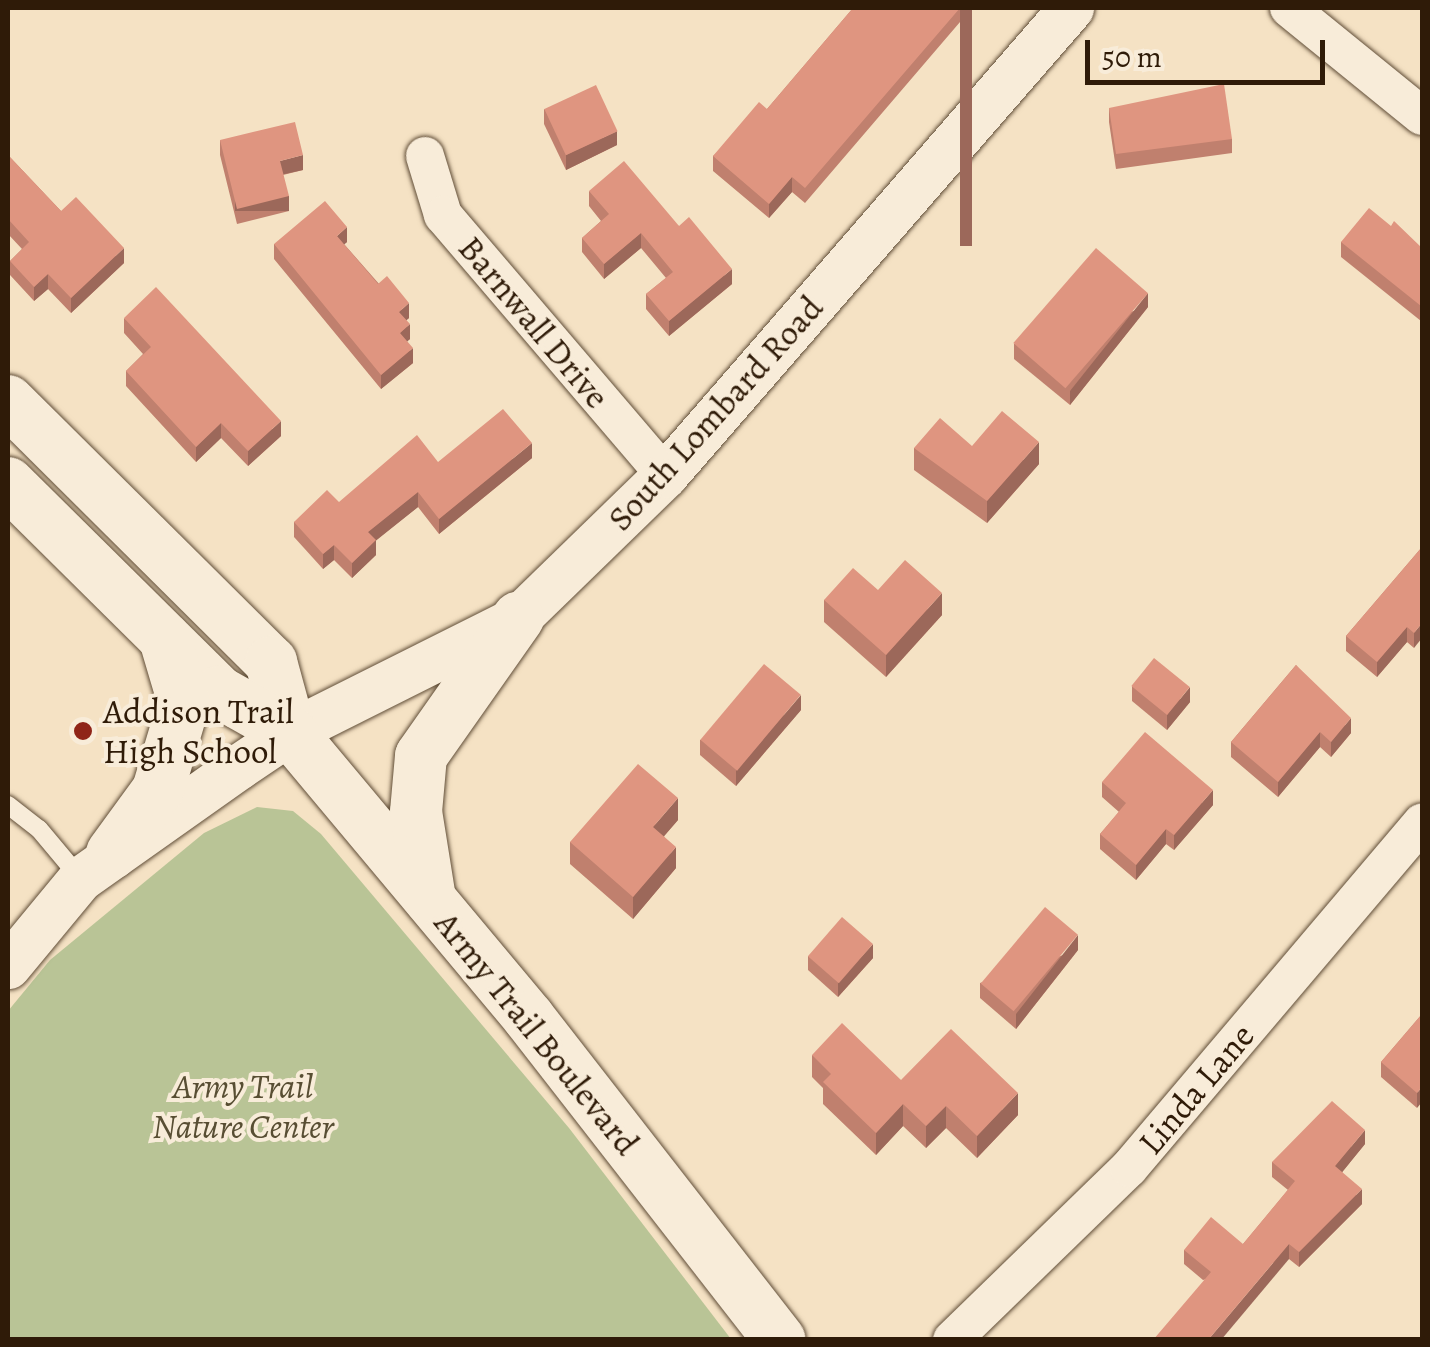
<!DOCTYPE html>
<html>
<head>
<meta charset="utf-8">
<style>
  body { margin:0 }
  #map { position:relative; width:1430px; height:1347px; overflow:hidden; background:#f5e2c4; font-family:Alegreya,serif }
  div>[style] { position:absolute }
  [style*='--x'] { left:calc(var(--x)*1px); top:calc(var(--y)*1px); width:calc(var(--w)*1px); rotate:calc(var(--a)*1deg) }
  .green>* { inset:0; background:#b9c496 }
  .roads { filter:drop-shadow(0 0 2px #604d37) drop-shadow(0 0 2px #604d37) }
  .service>* { height:18px; margin:-9px; padding:0 9px; transform-origin:9px; border-radius:9px; background:#f8ecd9 }
  .minor>* { height:38px; margin:-19px; padding:0 19px; transform-origin:19px; border-radius:19px; background:#f8ecd9 }
  .tertiary>* { height:45px; margin:-22.5px; padding:0 22.5px; transform-origin:22.5px; border-radius:22.5px; background:#f8ecd9 }
  .secondary>* { height:52px; margin:-26px; padding:0 26px; transform-origin:26px; border-radius:26px; background:#f8ecd9 }
  .wall>* { inset:0; background:#c0806e }
  .shaded-wall>* { inset:0; background:#9c685a; transform-origin:0 0 }
  .building>* { inset:0; background:#df9580; transform-origin:0 0 }
  .dots>* { width:28px; height:28px; translate:-50% -50%; box-sizing:border-box; border:5px solid #f8ecd9; border-radius:50% }
  span { translate:-50% -50%; white-space:nowrap; text-align:center; line-height:1.15; -webkit-text-stroke:8px #f8ecd9; paint-order:stroke }
  .street-label { font-size:35px; color:#2f1b08 }
  .poi-label { font-size:35px; color:#2f1b08 }
  .left { translate:0 -50%; text-align:left }
  .park-label { font-size:35px; color:#584e33; font-style:italic }
  .frame { position:absolute; inset:0; border:10px solid #2f1b08; pointer-events:none }
  .scale { position:absolute; left:1085px; top:40px; width:240px; height:45px; box-sizing:border-box; border:5px solid #2f1b08; border-top:0; padding-left:12px; font-size:30px; line-height:35px; white-space:nowrap; color:#2f1b08; -webkit-text-stroke:8px #f8ecd9; paint-order:stroke }
</style>
</head>
<body>
<div id="map">
  <div class="green">
    <div style="clip-path:polygon(257px 807px,293px 811px,321px 834px,569px 1128px,731px 1339px,8px 1339px,8px 1011px,50px 960px,204px 833px)"></div>
  </div>
  <div class="roads">
    <div class="service">
      <div style="--x:8;--y:805;--w:39;--a:38"></div>
      <div style="--x:39;--y:829;--w:64;--a:50.1"></div>
    </div>
    <div class="minor">
      <div style="--x:1289;--y:8;--w:171;--a:39.1"></div>
      <div style="--x:425;--y:156;--w:62;--a:73"></div>
      <div style="--x:443;--y:215;--w:342;--a:49.5"></div>
      <div style="--x:952;--y:1340;--w:247;--a:-44.2"></div>
      <div style="--x:1129;--y:1168;--w:453;--a:-49.7"></div>
    </div>
    <div class="tertiary">
      <div style="--x:8;--y:966;--w:113;--a:-50.4"></div>
      <div style="--x:80;--y:879;--w:194;--a:-35.3"></div>
      <div style="--x:238;--y:767;--w:63;--a:-33.9"></div>
      <div style="--x:290;--y:732;--w:255;--a:-26.6"></div>
      <div style="--x:518;--y:618;--w:205;--a:-44.2"></div>
      <div style="--x:665;--y:475;--w:619;--a:-49"></div>
    </div>
    <div class="secondary">
      <div style="--x:8;--y:401;--w:371;--a:44.8"></div>
      <div style="--x:271;--y:662;--w:73;--a:74.8"></div>
      <div style="--x:8;--y:483;--w:297;--a:44.7"></div>
      <div style="--x:219;--y:692;--w:81;--a:29.4"></div>
      <div style="--x:290;--y:732;--w:373;--a:50.1"></div>
      <div style="--x:529;--y:1018;--w:408;--a:52.1"></div>
      <div style="--x:112;--y:853;--w:78;--a:-53.9"></div>
      <div style="--x:158;--y:790;--w:91;--a:-73.4"></div>
      <div style="--x:184;--y:703;--w:67;--a:-106.5"></div>
      <div style="--x:430;--y:899;--w:88;--a:-99.1"></div>
      <div style="--x:416;--y:812;--w:56;--a:-84.9"></div>
      <div style="--x:421;--y:756;--w:169;--a:-54.9"></div>
    </div>
  </div>
  <div class="wall">
    <div style="clip-path:polygon(853px 8px,972px 8px,805px 203px,792px 192px,769px 218px,713px 171px,713px 156px,767px 109px)"></div>
    <div style="clip-path:polygon(1109px 108px,1232px 139px,1232px 153px,1116px 169px,1109px 122px)"></div>
    <div style="clip-path:polygon(544px 109px,617px 145px,566px 170px,544px 124px)"></div>
    <div style="clip-path:polygon(220px 140px,303px 170px,283px 175px,289px 211px,237px 224px,220px 155px)"></div>
    <div style="clip-path:polygon(8px 155px,61px 211px,124px 263px,71px 313px,48px 289px,34px 301px,10px 275px,10px 261px,22px 249px,8px 234px)"></div>
    <div style="clip-path:polygon(589px 191px,679px 226px,732px 284px,669px 336px,646px 309px,646px 294px,666px 278px,641px 248px,604px 279px,582px 252px,582px 238px,601px 221px,589px 206px)"></div>
    <div style="clip-path:polygon(1391px 226px,1422px 248px,1421px 321px,1341px 257px,1341px 242px)"></div>
    <div style="clip-path:polygon(347px 242px,344px 244px,409px 318px,406px 320px,410px 339px,407px 341px,413px 363px,381px 389px,274px 259px,274px 244px)"></div>
    <div style="clip-path:polygon(1148px 307px,1070px 405px,1014px 359px,1014px 344px)"></div>
    <div style="clip-path:polygon(124px 318px,281px 436px,248px 466px,221px 438px,196px 462px,126px 386px,126px 371px,143px 354px,124px 333px)"></div>
    <div style="clip-path:polygon(972px 446px,1039px 464px,987px 523px,914px 470px,914px 448px)"></div>
    <div style="clip-path:polygon(532px 458px,439px 534px,418px 507px,376px 540px,376px 555px,352px 578px,334px 560px,323px 569px,294px 537px,294px 522px,438px 462px)"></div>
    <div style="clip-path:polygon(1422px 547px,1414px 648px,1407px 642px,1377px 677px,1346px 651px,1346px 636px)"></div>
    <div style="clip-path:polygon(878px 590px,942px 615px,886px 677px,824px 622px,824px 600px)"></div>
    <div style="clip-path:polygon(1296px 665px,1351px 733px,1331px 757px,1320px 747px,1278px 797px,1231px 757px,1231px 742px)"></div>
    <div style="clip-path:polygon(1132px 686px,1190px 702px,1167px 730px,1132px 701px)"></div>
    <div style="clip-path:polygon(801px 710px,736px 786px,700px 755px,700px 740px)"></div>
    <div style="clip-path:polygon(1102px 782px,1213px 805px,1174px 850px,1166px 844px,1136px 880px,1100px 849px,1100px 834px,1119px 812px,1102px 797px)"></div>
    <div style="clip-path:polygon(678px 820px,664px 836px,676px 868px,633px 919px,570px 864px,570px 842px)"></div>
    <div style="clip-path:polygon(1078px 950px,1016px 1029px,980px 998px,980px 983px)"></div>
    <div style="clip-path:polygon(808px 956px,873px 958px,838px 997px,808px 970px)"></div>
    <div style="clip-path:polygon(1422px 1014px,1417px 1108px,1381px 1077px,1381px 1062px)"></div>
    <div style="clip-path:polygon(812px 1055px,901px 1080px,1018px 1115px,977px 1158px,946px 1128px,926px 1148px,903px 1126px,876px 1155px,823px 1104px,823px 1088px,812px 1077px)"></div>
    <div style="clip-path:polygon(1365px 1144px,1342px 1172px,1362px 1204px,1299px 1267px,1289px 1259px,1203px 1280px,1184px 1264px,1184px 1250px,1243px 1244px,1288px 1190px,1272px 1177px,1272px 1162px)"></div>
  </div>
  <div class="shaded-wall">
    <div style="left:960px;top:8px;width:12px;height:238px"></div>
    <div style="clip-path:polygon(617px 131px,617px 145px,566px 170px,566px 155px)"></div>
    <div style="clip-path:polygon(303px 155px,303px 170px,280px 175px,280px 161px)"></div>
    <div style="clip-path:polygon(792px 177px,792px 192px,769px 218px,769px 204px)"></div>
    <div style="left:289px;top:196px;width:15px;height:54px;rotate:90deg"></div>
    <div style="clip-path:polygon(347px 227px,347px 242px,337px 251px,337px 236px)"></div>
    <div style="clip-path:polygon(641px 233px,641px 248px,604px 279px,604px 264px)"></div>
    <div style="clip-path:polygon(124px 248px,124px 263px,71px 313px,71px 298px)"></div>
    <div style="clip-path:polygon(732px 269px,732px 284px,669px 336px,669px 321px)"></div>
    <div style="clip-path:polygon(48px 274px,48px 289px,34px 301px,34px 287px)"></div>
    <div style="clip-path:polygon(1148px 293px,1148px 307px,1070px 405px,1070px 391px)"></div>
    <div style="clip-path:polygon(409px 303px,409px 318px,399px 327px,399px 312px)"></div>
    <div style="clip-path:polygon(410px 324px,410px 339px,400px 348px,400px 333px)"></div>
    <div style="clip-path:polygon(413px 348px,413px 363px,381px 389px,381px 375px)"></div>
    <div style="clip-path:polygon(281px 421px,281px 436px,248px 466px,248px 451px)"></div>
    <div style="clip-path:polygon(221px 423px,221px 438px,196px 462px,196px 447px)"></div>
    <div style="clip-path:polygon(1039px 442px,1039px 464px,987px 523px,987px 501px)"></div>
    <div style="clip-path:polygon(532px 443px,532px 458px,439px 534px,439px 519px)"></div>
    <div style="clip-path:polygon(418px 492px,418px 507px,368px 547px,368px 532px)"></div>
    <div style="clip-path:polygon(376px 540px,376px 555px,352px 578px,352px 563px)"></div>
    <div style="clip-path:polygon(334px 545px,334px 560px,323px 569px,323px 554px)"></div>
    <div style="clip-path:polygon(942px 593px,942px 615px,886px 677px,886px 655px)"></div>
    <div style="clip-path:polygon(1422px 623px,1422px 638px,1414px 648px,1414px 633px)"></div>
    <div style="clip-path:polygon(1407px 627px,1407px 642px,1377px 677px,1377px 662px)"></div>
    <div style="clip-path:polygon(1190px 687px,1190px 702px,1167px 730px,1167px 715px)"></div>
    <div style="clip-path:polygon(801px 695px,801px 710px,736px 786px,736px 771px)"></div>
    <div style="clip-path:polygon(1351px 718px,1351px 733px,1331px 757px,1331px 742px)"></div>
    <div style="clip-path:polygon(1320px 732px,1320px 747px,1278px 797px,1278px 782px)"></div>
    <div style="clip-path:polygon(1213px 790px,1213px 805px,1174px 850px,1174px 835px)"></div>
    <div style="clip-path:polygon(678px 798px,678px 820px,653px 849px,653px 827px)"></div>
    <div style="clip-path:polygon(1166px 829px,1166px 844px,1136px 880px,1136px 865px)"></div>
    <div style="clip-path:polygon(676px 847px,676px 868px,633px 919px,633px 897px)"></div>
    <div style="clip-path:polygon(1078px 935px,1078px 950px,1016px 1029px,1016px 1014px)"></div>
    <div style="clip-path:polygon(873px 944px,873px 958px,838px 997px,838px 982px)"></div>
    <div style="clip-path:polygon(1422px 1087px,1422px 1102px,1417px 1108px,1417px 1093px)"></div>
    <div style="clip-path:polygon(1018px 1093px,1018px 1115px,977px 1158px,977px 1136px)"></div>
    <div style="clip-path:polygon(903px 1104px,903px 1126px,876px 1155px,876px 1133px)"></div>
    <div style="clip-path:polygon(946px 1106px,946px 1128px,926px 1148px,926px 1126px)"></div>
    <div style="clip-path:polygon(1365px 1130px,1365px 1144px,1335px 1181px,1335px 1166px)"></div>
    <div style="clip-path:polygon(1362px 1189px,1362px 1204px,1299px 1267px,1299px 1252px)"></div>
    <div style="clip-path:polygon(1289px 1244px,1289px 1259px,1221px 1340px,1208px 1340px)"></div>
  </div>
  <div class="building">
    <div style="clip-path:polygon(853px 8px,960px 8px,805px 188px,792px 177px,769px 204px,713px 156px,759px 102px,767px 109px)"></div>
    <div style="clip-path:polygon(1224px 84px,1232px 139px,1116px 154px,1109px 108px)"></div>
    <div style="left:596px;top:85px;width:51px;height:57px;rotate:65deg"></div>
    <div style="clip-path:polygon(295px 122px,303px 155px,280px 161px,289px 196px,237px 209px,220px 140px)"></div>
    <div style="clip-path:polygon(8px 155px,61px 211px,76px 197px,124px 248px,71px 298px,48px 274px,34px 287px,10px 261px,29px 242px,8px 219px)"></div>
    <div style="clip-path:polygon(624px 161px,679px 226px,689px 217px,732px 269px,669px 321px,646px 294px,673px 272px,641px 233px,604px 264px,582px 238px,609px 214px,589px 191px)"></div>
    <div style="clip-path:polygon(325px 201px,347px 227px,337px 236px,378px 284px,387px 276px,409px 303px,399px 312px,410px 324px,400px 333px,413px 348px,381px 375px,274px 244px)"></div>
    <div style="clip-path:polygon(1369px 208px,1391px 226px,1394px 221px,1422px 248px,1422px 305px,1421px 306px,1341px 242px)"></div>
    <div style="left:1096px;top:248px;width:69px;height:126px;rotate:41deg"></div>
    <div style="clip-path:polygon(156px 287px,281px 421px,248px 451px,221px 423px,196px 447px,126px 371px,151px 347px,124px 318px)"></div>
    <div style="clip-path:polygon(503px 409px,532px 443px,439px 519px,418px 492px,368px 532px,376px 540px,352px 563px,334px 545px,323px 554px,294px 522px,327px 490px,339px 502px,417px 435px,438px 462px)"></div>
    <div style="clip-path:polygon(1002px 411px,1039px 442px,987px 501px,914px 448px,940px 418px,972px 446px)"></div>
    <div style="clip-path:polygon(1422px 547px,1422px 623px,1414px 633px,1407px 627px,1377px 662px,1346px 636px)"></div>
    <div style="clip-path:polygon(905px 560px,942px 593px,886px 655px,824px 600px,853px 568px,878px 590px)"></div>
    <div style="left:1154px;top:658px;width:46px;height:36px;rotate:39deg"></div>
    <div style="left:764px;top:664px;width:48px;height:99px;rotate:40deg"></div>
    <div style="clip-path:polygon(1296px 665px,1351px 718px,1331px 742px,1320px 732px,1278px 782px,1231px 742px)"></div>
    <div style="clip-path:polygon(1145px 732px,1213px 790px,1174px 835px,1166px 829px,1136px 865px,1100px 834px,1126px 803px,1102px 782px)"></div>
    <div style="clip-path:polygon(638px 764px,678px 798px,653px 827px,676px 847px,633px 897px,570px 842px)"></div>
    <div style="left:1045px;top:907px;width:43px;height:100px;rotate:40deg"></div>
    <div style="left:842px;top:917px;width:41px;height:52px;rotate:41deg"></div>
    <div style="clip-path:polygon(1422px 1014px,1422px 1087px,1417px 1093px,1381px 1062px)"></div>
    <div style="clip-path:polygon(842px 1023px,901px 1080px,951px 1029px,1018px 1093px,977px 1136px,946px 1106px,926px 1126px,903px 1104px,876px 1133px,823px 1082px,831px 1074px,812px 1055px)"></div>
    <div style="clip-path:polygon(1332px 1101px,1365px 1130px,1335px 1166px,1362px 1189px,1299px 1252px,1289px 1244px,1208px 1340px,1153px 1340px,1211px 1272px,1184px 1250px,1211px 1217px,1243px 1244px,1295px 1181px,1272px 1162px)"></div>
  </div>
  <div class="dots">
    <div style="left:83px;top:731px;background:#8f2418"></div>
  </div>
  <div class="street-label">
    <span style="left:534px;top:322px;rotate:50deg">Barnwall Drive</span>
    <span style="left:715px;top:413px;rotate:-48deg">South Lombard Road</span>
    <span style="left:537px;top:1033px;rotate:51deg">Army Trail Boulevard</span>
    <span style="left:1196px;top:1089px;rotate:-50deg">Linda Lane</span>
  </div>
  <div class="poi-label">
    <span class="left" style="left:103px;top:731px">Addison Trail<br>High School</span>
  </div>
  <div class="park-label">
    <span style="left:243px;top:1106px">Army Trail<br>Nature Center</span>
  </div>
  <div class="frame"></div>
  <div class="scale">50 m</div>
</div>
</body>
</html>
